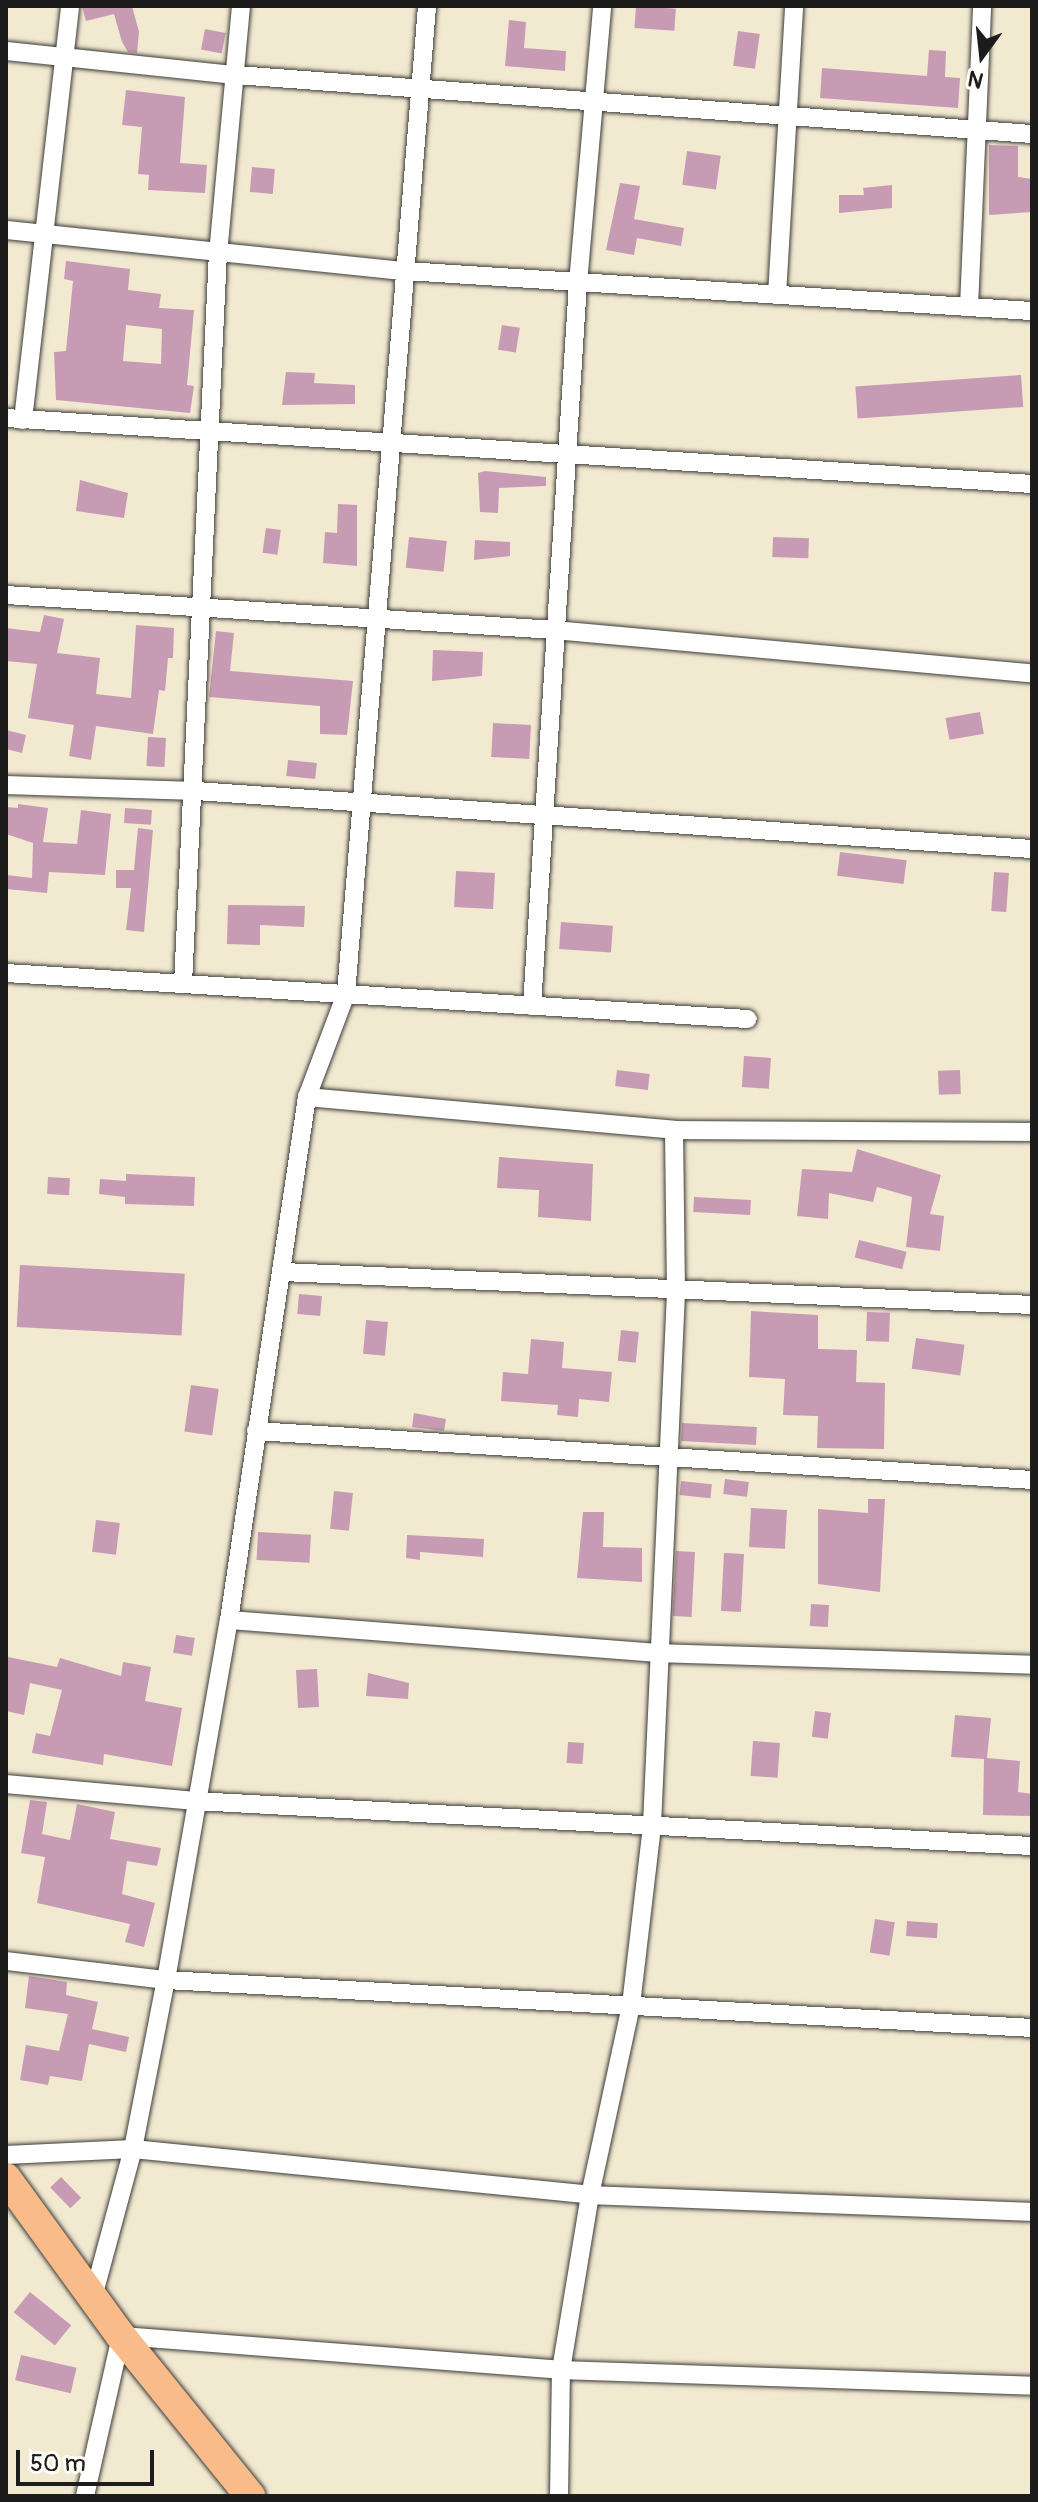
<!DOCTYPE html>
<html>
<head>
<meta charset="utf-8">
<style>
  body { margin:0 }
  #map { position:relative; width:1038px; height:2502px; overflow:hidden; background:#f2e9d1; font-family:Pangolin,sans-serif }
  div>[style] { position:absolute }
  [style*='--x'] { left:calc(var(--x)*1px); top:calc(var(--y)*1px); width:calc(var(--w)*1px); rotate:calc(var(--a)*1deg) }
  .building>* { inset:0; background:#c89bb4; transform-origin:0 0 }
  .roads { filter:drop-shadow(0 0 2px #3c3b37) drop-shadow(0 0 2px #3c3b37) }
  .minor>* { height:18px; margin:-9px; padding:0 9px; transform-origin:9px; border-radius:9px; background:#fff }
  .primary>* { height:30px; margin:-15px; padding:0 15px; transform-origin:15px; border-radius:15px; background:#fabb8b }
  span { translate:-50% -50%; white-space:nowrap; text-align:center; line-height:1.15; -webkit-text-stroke:7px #fdfcf7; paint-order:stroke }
  .frame { position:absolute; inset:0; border:8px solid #1c1c1c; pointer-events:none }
  .north { position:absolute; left:942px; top:16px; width:80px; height:80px; -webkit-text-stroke:6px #fdfcf7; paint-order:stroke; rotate:195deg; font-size:22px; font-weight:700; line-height:32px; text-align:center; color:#1c1c1c }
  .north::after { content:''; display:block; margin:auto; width:28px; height:36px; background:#1c1c1c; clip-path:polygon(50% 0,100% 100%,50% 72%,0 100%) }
  .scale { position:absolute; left:16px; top:2450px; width:138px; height:36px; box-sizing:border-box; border:4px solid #1c1c1c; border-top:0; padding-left:10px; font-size:24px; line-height:28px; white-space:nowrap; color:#1c1c1c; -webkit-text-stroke:6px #fdfcf7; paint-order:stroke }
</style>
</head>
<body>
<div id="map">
  <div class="building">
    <div style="clip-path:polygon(82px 6px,132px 6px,139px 32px,137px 53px,128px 52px,122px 42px,114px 14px,86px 21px)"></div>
    <div style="left:636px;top:6px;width:40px;height:22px;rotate:4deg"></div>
    <div style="clip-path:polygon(509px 20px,526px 22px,524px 48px,566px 51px,565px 71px,505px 66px)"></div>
    <div style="left:205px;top:29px;width:21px;height:21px;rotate:11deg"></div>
    <div style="left:738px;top:31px;width:22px;height:35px;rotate:8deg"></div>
    <div style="clip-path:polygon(929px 50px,946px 51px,945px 77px,960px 78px,958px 108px,820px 98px,822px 68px,927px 76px)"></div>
    <div style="clip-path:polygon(126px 90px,185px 97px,180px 163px,207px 165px,205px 193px,148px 190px,149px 175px,138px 174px,142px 127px,122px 125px)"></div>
    <div style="clip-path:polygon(989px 145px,1018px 146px,1018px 177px,1032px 179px,1032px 212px,989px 215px)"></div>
    <div style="left:687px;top:151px;width:34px;height:34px;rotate:8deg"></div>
    <div style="left:252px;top:167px;width:23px;height:25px;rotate:5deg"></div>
    <div style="clip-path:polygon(620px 183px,640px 186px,634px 219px,684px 228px,681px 246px,637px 238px,634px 255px,606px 250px)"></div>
    <div style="clip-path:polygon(892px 185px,892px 208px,839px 213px,839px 195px,864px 195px,863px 188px)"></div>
    <div style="clip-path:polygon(evenodd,66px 261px,130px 269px,128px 290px,161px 294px,159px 308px,194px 310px,187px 385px,194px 386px,190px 413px,56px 400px,54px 352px,66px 351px,73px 281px,64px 279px,66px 261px,126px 325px,162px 329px,161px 364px,123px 361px,126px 325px)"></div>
    <div style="left:502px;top:325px;width:18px;height:25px;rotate:9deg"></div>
    <div style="clip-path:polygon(286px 372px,315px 373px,314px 383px,355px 385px,355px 404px,282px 405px)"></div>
    <div style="left:1021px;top:375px;width:32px;height:166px;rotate:86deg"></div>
    <div style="clip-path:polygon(485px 471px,546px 477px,546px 486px,499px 488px,498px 513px,480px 512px,478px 473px)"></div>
    <div style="clip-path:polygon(80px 480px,128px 493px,124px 518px,76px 511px)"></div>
    <div style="clip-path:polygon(338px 504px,357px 505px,357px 566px,323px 563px,325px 532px,337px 533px)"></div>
    <div style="left:266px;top:528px;width:15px;height:25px;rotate:8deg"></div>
    <div style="left:409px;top:537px;width:38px;height:31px;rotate:6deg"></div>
    <div style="left:773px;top:537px;width:36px;height:20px;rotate:2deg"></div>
    <div style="clip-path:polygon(475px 540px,510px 542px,510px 556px,474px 560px)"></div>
    <div style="clip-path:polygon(44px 615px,64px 619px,57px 653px,100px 658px,96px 694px,131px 698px,136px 625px,174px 628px,173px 658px,168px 658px,165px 691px,159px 690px,153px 734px,96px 726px,91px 760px,69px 756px,74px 725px,28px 718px,37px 664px,6px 661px,6px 628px,40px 632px)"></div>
    <div style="clip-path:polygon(216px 631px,234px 633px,230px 671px,353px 681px,347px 735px,320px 734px,320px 706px,209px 697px)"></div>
    <div style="clip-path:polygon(433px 650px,483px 652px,482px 676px,432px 681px)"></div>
    <div style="left:980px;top:712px;width:22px;height:35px;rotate:80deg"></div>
    <div style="left:493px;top:723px;width:38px;height:34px;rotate:3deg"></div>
    <div style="clip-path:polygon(6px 730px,26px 735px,22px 753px,6px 749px)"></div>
    <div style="left:148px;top:737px;width:18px;height:29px;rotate:3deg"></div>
    <div style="left:288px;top:760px;width:29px;height:16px;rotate:6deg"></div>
    <div style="clip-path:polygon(18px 804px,48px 808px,43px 842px,77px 844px,81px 810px,111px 814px,105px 875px,49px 872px,47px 893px,6px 889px,6px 875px,32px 878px,33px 843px,6px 834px,6px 807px,18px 808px)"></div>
    <div style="left:125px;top:808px;width:27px;height:15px;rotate:4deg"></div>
    <div style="clip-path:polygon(138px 828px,153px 830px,144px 932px,126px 930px,131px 888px,116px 888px,116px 870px,134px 870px)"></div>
    <div style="left:840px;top:852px;width:67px;height:24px;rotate:7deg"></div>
    <div style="left:456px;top:871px;width:39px;height:36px;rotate:3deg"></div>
    <div style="left:994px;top:872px;width:15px;height:39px;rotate:4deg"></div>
    <div style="clip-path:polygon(228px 905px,305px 906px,304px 927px,260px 925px,260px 945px,227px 944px)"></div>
    <div style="left:561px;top:922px;width:52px;height:27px;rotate:4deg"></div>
    <div style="left:744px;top:1056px;width:27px;height:31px;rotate:4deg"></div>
    <div style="left:617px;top:1070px;width:33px;height:16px;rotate:7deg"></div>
    <div style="left:960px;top:1070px;width:24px;height:22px;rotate:88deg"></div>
    <div style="clip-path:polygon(857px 1149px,941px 1175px,930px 1214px,944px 1216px,940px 1251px,906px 1247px,912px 1197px,877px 1187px,873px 1202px,829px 1193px,828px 1219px,797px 1216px,802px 1169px,852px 1172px)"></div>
    <div style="clip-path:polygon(499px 1157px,593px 1164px,591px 1221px,538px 1217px,539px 1190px,497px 1188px)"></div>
    <div style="clip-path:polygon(126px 1174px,195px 1177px,194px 1206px,125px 1204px,125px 1197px,99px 1194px,100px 1179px,126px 1181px)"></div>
    <div style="left:48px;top:1177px;width:22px;height:17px;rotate:3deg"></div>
    <div style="left:694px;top:1197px;width:57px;height:15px;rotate:3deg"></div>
    <div style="left:859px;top:1240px;width:49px;height:18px;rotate:14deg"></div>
    <div style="left:20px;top:1265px;width:165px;height:62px;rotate:3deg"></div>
    <div style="left:299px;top:1294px;width:23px;height:20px;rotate:5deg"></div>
    <div style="clip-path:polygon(751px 1311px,818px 1315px,818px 1349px,857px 1350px,856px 1382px,885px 1383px,884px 1449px,817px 1448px,818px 1416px,783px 1415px,785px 1379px,749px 1377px)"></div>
    <div style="left:867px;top:1312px;width:23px;height:29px;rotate:2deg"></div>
    <div style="left:366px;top:1320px;width:22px;height:34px;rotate:5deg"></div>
    <div style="left:621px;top:1330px;width:18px;height:31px;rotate:6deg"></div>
    <div style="left:916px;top:1338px;width:49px;height:31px;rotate:8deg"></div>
    <div style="clip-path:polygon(531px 1339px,564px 1342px,562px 1368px,612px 1372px,609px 1402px,579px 1399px,578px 1417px,557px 1415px,558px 1405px,501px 1401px,503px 1372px,528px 1374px)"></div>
    <div style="left:191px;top:1385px;width:28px;height:47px;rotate:8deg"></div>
    <div style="clip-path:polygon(414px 1413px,446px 1419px,444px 1431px,412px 1427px)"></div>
    <div style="left:682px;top:1423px;width:75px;height:18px;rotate:3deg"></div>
    <div style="left:725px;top:1479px;width:24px;height:15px;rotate:7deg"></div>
    <div style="left:681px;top:1481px;width:31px;height:14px;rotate:6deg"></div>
    <div style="left:334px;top:1491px;width:19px;height:38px;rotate:6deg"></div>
    <div style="clip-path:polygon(868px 1499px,885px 1499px,880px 1592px,818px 1584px,818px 1509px,868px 1513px)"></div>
    <div style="left:751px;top:1508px;width:36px;height:39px;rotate:3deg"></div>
    <div style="clip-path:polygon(583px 1512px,604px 1512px,603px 1547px,642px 1548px,642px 1582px,577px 1578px)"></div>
    <div style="left:96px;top:1520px;width:24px;height:32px;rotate:7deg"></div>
    <div style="left:258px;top:1532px;width:53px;height:28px;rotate:3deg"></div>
    <div style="clip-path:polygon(407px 1535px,484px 1539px,483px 1557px,420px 1552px,420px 1560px,406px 1558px)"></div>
    <div style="left:676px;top:1551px;width:19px;height:65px;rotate:3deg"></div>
    <div style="left:724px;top:1553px;width:20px;height:58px;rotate:3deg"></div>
    <div style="left:811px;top:1604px;width:18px;height:22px;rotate:3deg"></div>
    <div style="left:176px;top:1635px;width:19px;height:18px;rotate:9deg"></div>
    <div style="clip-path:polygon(8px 1657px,57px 1667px,60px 1658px,121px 1676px,123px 1662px,151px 1667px,145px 1701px,182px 1708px,172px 1766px,104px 1754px,103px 1765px,32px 1753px,36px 1733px,50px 1736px,62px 1690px,30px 1683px,24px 1715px,6px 1711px)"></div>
    <div style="left:317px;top:1669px;width:38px;height:21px;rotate:87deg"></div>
    <div style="clip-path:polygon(368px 1673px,409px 1683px,408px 1699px,366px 1696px)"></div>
    <div style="left:815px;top:1711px;width:16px;height:26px;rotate:7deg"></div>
    <div style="clip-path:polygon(955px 1715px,991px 1718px,987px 1758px,1020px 1761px,1018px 1792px,1032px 1794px,1032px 1816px,983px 1815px,984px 1759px,951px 1757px)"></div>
    <div style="left:753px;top:1741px;width:27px;height:35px;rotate:4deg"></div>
    <div style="left:568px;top:1742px;width:16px;height:21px;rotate:4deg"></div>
    <div style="clip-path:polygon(30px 1800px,47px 1802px,42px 1834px,70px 1840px,77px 1804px,115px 1812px,110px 1839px,161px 1848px,157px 1866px,127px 1861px,122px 1894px,155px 1903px,144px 1947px,125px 1942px,130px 1924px,37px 1903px,45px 1857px,21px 1853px)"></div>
    <div style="left:875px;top:1919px;width:20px;height:34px;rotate:9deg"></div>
    <div style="left:907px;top:1921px;width:31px;height:15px;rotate:4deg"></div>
    <div style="clip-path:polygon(29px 1976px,67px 1982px,66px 1995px,98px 2002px,92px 2029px,129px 2037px,126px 2052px,89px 2044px,82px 2081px,50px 2076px,48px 2085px,20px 2080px,26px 2045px,59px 2051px,68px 2014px,25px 2008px)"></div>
    <div style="left:61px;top:2177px;width:29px;height:15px;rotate:46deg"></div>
    <div style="left:30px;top:2292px;width:53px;height:26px;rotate:39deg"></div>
    <div style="left:21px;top:2355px;width:57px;height:26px;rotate:13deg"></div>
  </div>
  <div class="roads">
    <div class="minor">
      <div style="--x:6;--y:51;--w:231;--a:6"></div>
      <div style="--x:236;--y:75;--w:798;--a:4.24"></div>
      <div style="--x:6;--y:230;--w:402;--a:5.9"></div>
      <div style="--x:406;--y:271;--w:627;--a:3.66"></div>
      <div style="--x:777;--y:295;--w:289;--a:-86.6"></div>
      <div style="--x:969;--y:307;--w:301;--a:-87.5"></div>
      <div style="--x:6;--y:418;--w:1028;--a:3.68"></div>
      <div style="--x:23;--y:420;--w:417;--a:-83.5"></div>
      <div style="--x:6;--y:595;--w:550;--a:3.65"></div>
      <div style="--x:555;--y:630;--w:479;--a:5.2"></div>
      <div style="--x:6;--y:785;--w:190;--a:1.8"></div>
      <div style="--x:196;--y:791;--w:838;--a:3.97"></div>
      <div style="--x:6;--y:973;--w:743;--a:3.55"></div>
      <div style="--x:183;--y:984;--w:731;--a:-87.26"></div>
      <div style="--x:218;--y:254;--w:249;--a:-84.7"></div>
      <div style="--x:532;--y:1006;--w:724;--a:-86.36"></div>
      <div style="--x:578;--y:283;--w:278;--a:-85"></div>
      <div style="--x:307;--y:1097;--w:368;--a:5.1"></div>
      <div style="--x:674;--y:1130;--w:358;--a:0.3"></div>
      <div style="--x:283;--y:1272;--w:750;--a:2.52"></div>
      <div style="--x:256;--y:1431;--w:778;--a:3.61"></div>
      <div style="--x:229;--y:1620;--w:428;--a:4.4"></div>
      <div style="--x:656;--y:1653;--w:376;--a:1.8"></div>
      <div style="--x:6;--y:1784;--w:190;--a:5.1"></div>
      <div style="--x:195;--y:1801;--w:838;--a:3.08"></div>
      <div style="--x:6;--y:1961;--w:161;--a:6.8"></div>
      <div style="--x:166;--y:1980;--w:867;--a:3.17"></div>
      <div style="--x:6;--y:2155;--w:127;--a:-2.7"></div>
      <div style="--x:133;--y:2149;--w:459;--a:5.7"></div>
      <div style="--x:590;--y:2195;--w:442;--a:2.2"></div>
      <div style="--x:93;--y:2297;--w:153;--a:-74.9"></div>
      <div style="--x:133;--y:2149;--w:172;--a:-79"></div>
      <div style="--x:166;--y:1980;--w:365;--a:-80.1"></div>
      <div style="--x:229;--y:1620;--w:529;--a:-81.52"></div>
      <div style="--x:307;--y:1097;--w:110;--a:-69.3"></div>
      <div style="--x:346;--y:994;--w:991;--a:-85.31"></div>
      <div style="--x:85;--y:2496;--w:164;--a:-77.3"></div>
      <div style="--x:121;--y:2336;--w:441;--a:4.4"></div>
      <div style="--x:561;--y:2370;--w:471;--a:1.9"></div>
      <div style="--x:559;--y:2496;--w:126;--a:-89.1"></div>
      <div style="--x:561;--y:2370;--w:177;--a:-80.6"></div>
      <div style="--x:590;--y:2195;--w:194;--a:-77.8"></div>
      <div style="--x:631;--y:2005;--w:181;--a:-83.3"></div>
      <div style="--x:652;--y:1825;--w:533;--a:-87.42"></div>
      <div style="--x:676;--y:1293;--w:163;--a:-90.7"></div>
    </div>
    <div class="primary">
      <div style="--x:6;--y:2178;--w:195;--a:54"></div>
      <div style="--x:121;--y:2336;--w:206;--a:51.1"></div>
    </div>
  </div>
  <div class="frame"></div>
  <div class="north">N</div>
  <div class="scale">50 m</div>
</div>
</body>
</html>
